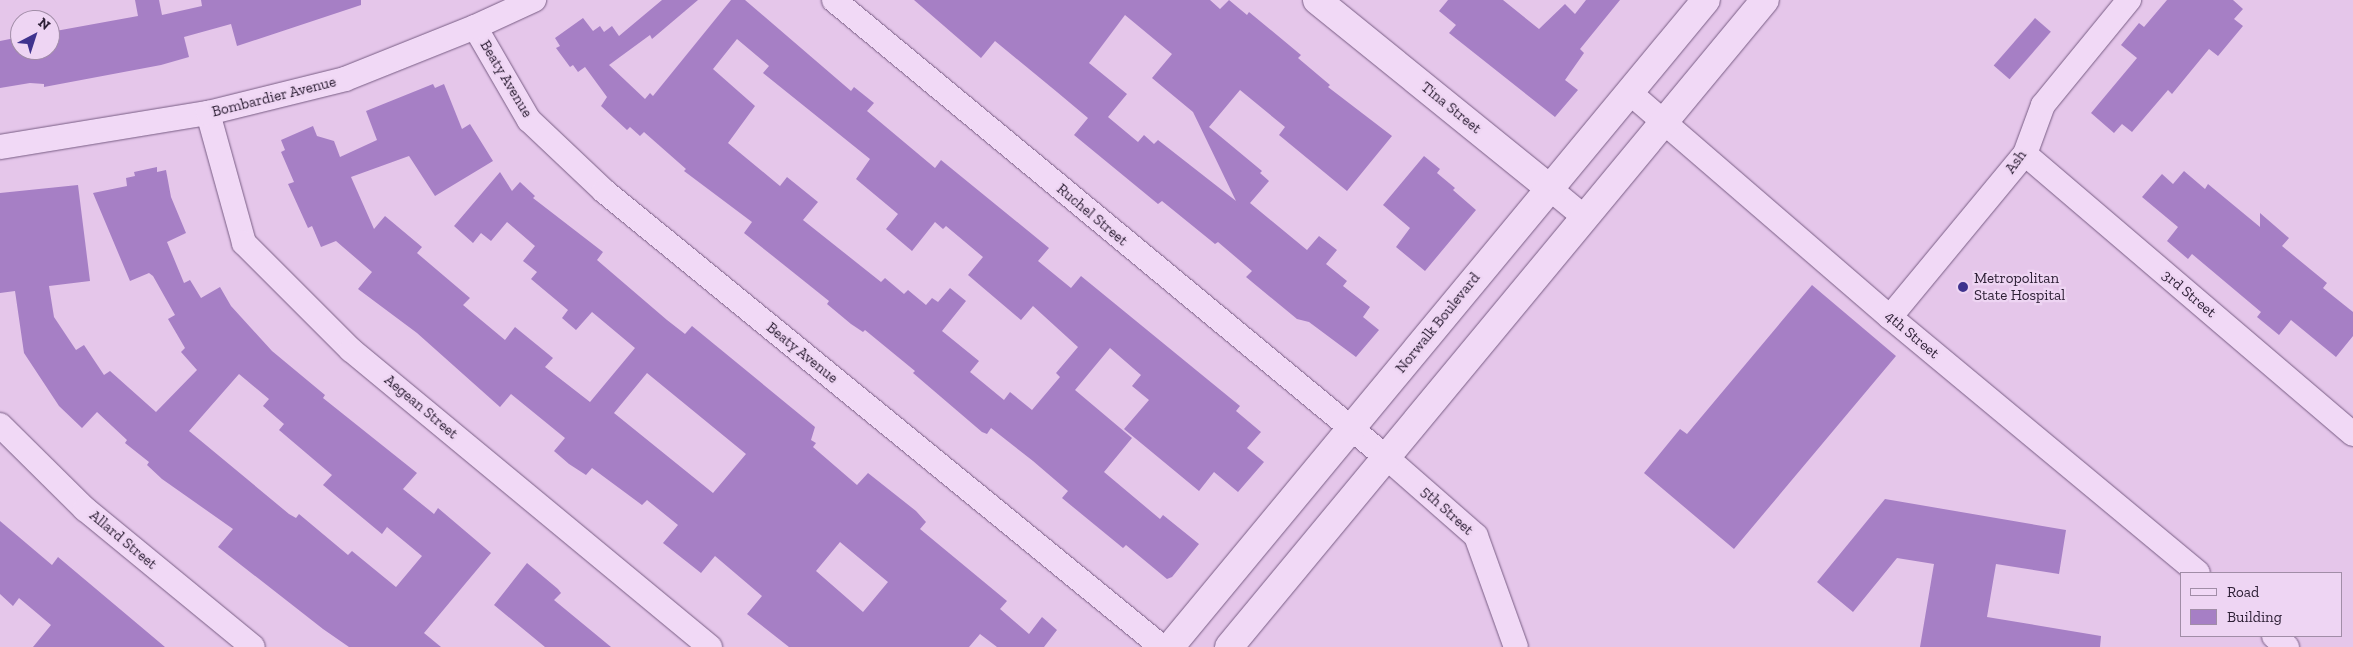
<!DOCTYPE html>
<html>
<head>
<meta charset="utf-8">
<style>
  body { margin:0 }
  #map { position:relative; width:2353px; height:647px; overflow:hidden; background:#e5c6ea; font-family:"Zilla Slab",serif }
  div>[style] { position:absolute }
  [style*='--x'] { left:calc(var(--x)*1px); top:calc(var(--y)*1px); width:calc(var(--w)*1px); rotate:calc(var(--a)*1deg) }
  .building>* { inset:0; background:#a67fc5; transform-origin:0 0 }
  .roads { filter:drop-shadow(0 0 1px #785d84) drop-shadow(0 0 1px #785d84) }
  .street>* { height:24px; margin:-12px; padding:0 12px; transform-origin:12px; border-radius:12px; background:#f1d9f6 }
  .secondary>* { height:28px; margin:-14px; padding:0 14px; transform-origin:14px; border-radius:14px; background:#f1d9f6 }
  .dots>* { width:14px; height:14px; translate:-50% -50%; box-sizing:border-box; border:2px solid #eed5f3; border-radius:50% }
  span { translate:-50% -50%; white-space:nowrap; text-align:center; line-height:1.15; -webkit-text-stroke:4.5px #eed5f3; paint-order:stroke }
  .street-label { font-size:15px; color:#2e2036 }
  .poi-label { font-size:15px; color:#2e2036 }
  .left { translate:0 -50%; text-align:left }
  .legend { position:absolute; left:2180px; top:572px; width:162px; height:65px; box-sizing:border-box; background:#eed5f3; border:1px solid #a18da7; margin:0; padding:6px 9px; list-style:none; font-size:15px; color:#2e2036 }
  .legend li { display:flex; align-items:center; gap:10px; height:25px }
  .legend b { width:25px; border:1px solid #a18da7 }
  .north { position:absolute; left:10px; top:10px; width:50px; height:50px; box-sizing:border-box; background:#eed5f3; border:1px solid #a18da7; border-radius:50%; rotate:40deg; font-size:14px; font-weight:700; line-height:20px; text-align:center; color:#2e2036 }
  .north::after { content:''; display:block; margin:auto; width:18px; height:22px; background:#3f338e; clip-path:polygon(50% 0,100% 100%,50% 72%,0 100%) }
</style>
</head>
<body>
<div id="map">
  <div class="building">
    <div style="clip-path:polygon(135px 0,159px 0,162px 15px,202px 6px,201px 0,361px 0,361px 5px,237px 46px,231px 24px,184px 37px,189px 57px,161px 65px,44px 87px,44px 84px,30px 83px,0 88px,0 41px,20px 37px,20px 50px,50px 50px,50px 32px,138px 16px)"></div>
    <div style="clip-path:polygon(evenodd,662px 0,698px 0,652px 39px,650px 35px,609px 65px,645px 99px,650px 93px,653px 96px,731px 0,745px 0,851px 91px,854px 87px,874px 103px,867px 111px,935px 168px,941px 160px,1049px 248px,1038px 261px,1071px 288px,1081px 276px,1240px 406px,1236px 411px,1261px 432px,1247px 448px,1264px 462px,1238px 492px,1214px 472px,1199px 491px,1124px 429px,1149px 400px,1132px 386px,1141px 375px,1110px 348px,1075px 390px,1132px 438px,1104px 472px,1160px 519px,1163px 515px,1199px 544px,1172px 577px,1167px 579px,1126px 545px,1123px 548px,1062px 498px,1068px 491px,1033px 461px,991px 428px,987px 434px,982px 432px,913px 373px,915px 371px,865px 330px,863px 332px,851px 324px,827px 304px,829px 301px,744px 233px,752px 222px,684px 171px,686px 169px,644px 132px,640px 136px,630px 127px,627px 130px,601px 106px,607px 97px,585px 67px,578px 72px,573px 65px,570px 67px,556px 48px,560px 46px,555px 38px,583px 18px,593px 31px,600px 26px,604px 32px,612px 26px,619px 36px,662px 0,737px 39px,769px 66px,763px 73px,870px 159px,856px 179px,898px 214px,886px 229px,912px 251px,935px 222px,943px 229px,946px 226px,983px 257px,968px 275px,1021px 320px,1033px 306px,1078px 347px,1056px 373px,1060px 377px,1032px 410px,1010px 392px,1004px 400px,970px 372px,979px 361px,942px 331px,966px 301px,950px 288px,938px 302px,932px 298px,926px 305px,908px 290px,904px 294px,885px 278px,881px 282px,803px 220px,818px 202px,787px 177px,780px 186px,728px 143px,755px 106px,713px 69px,737px 39px)"></div>
    <div style="clip-path:polygon(evenodd,914px 0,1210px 0,1220px 9px,1229px 0,1247px 15px,1249px 12px,1301px 55px,1298px 58px,1330px 85px,1328px 87px,1392px 136px,1347px 191px,1279px 135px,1285px 127px,1240px 90px,1209px 127px,1262px 171px,1260px 173px,1269px 181px,1250px 203px,1307px 250px,1319px 236px,1337px 250px,1326px 264px,1347px 281px,1343px 286px,1370px 307px,1363px 317px,1379px 330px,1356px 357px,1309px 322px,1297px 319px,1246px 277px,1252px 271px,1218px 242px,1215px 244px,1162px 201px,1158px 204px,1074px 135px,1088px 118px,1057px 92px,995px 41px,981px 58px,914px 0,1125px 15px,1172px 54px,1152px 78px,1193px 112px,1236px 201px,1158px 140px,1154px 144px,1144px 135px,1138px 142px,1108px 117px,1127px 94px,1089px 63px,1125px 15px)"></div>
    <div style="clip-path:polygon(1448px 0,1503px 0,1539px 29px,1565px 4px,1575px 14px,1586px 0,1620px 0,1580px 49px,1584px 53px,1565px 80px,1578px 90px,1555px 117px,1449px 33px,1456px 25px,1439px 11px)"></div>
    <div style="clip-path:polygon(2167px 0,2233px 0,2243px 9px,2234px 19px,2243px 26px,2218px 56px,2209px 49px,2172px 94px,2168px 90px,2132px 132px,2122px 124px,2114px 133px,2091px 113px,2137px 58px,2121px 45px,2139px 23px,2144px 27px)"></div>
    <div style="left:2035px;top:18px;width:21px;height:63px;rotate:41deg"></div>
    <div style="clip-path:polygon(evenodd,433px 84px,435px 88px,444px 84px,462px 129px,470px 124px,493px 161px,435px 196px,409px 156px,351px 177px,374px 229px,385px 216px,422px 247px,417px 253px,470px 298px,463px 305px,505px 340px,515px 327px,553px 358px,545px 367px,590px 402px,635px 348px,592px 312px,576px 330px,562px 318px,568px 310px,531px 279px,537px 272px,523px 261px,535px 246px,507px 222px,491px 241px,481px 233px,473px 243px,454px 226px,500px 172px,512px 191px,520px 182px,535px 196px,533px 198px,603px 252px,597px 260px,667px 320px,685px 334px,692px 326px,815px 427px,811px 440px,816px 443px,813px 447px,857px 485px,868px 473px,916px 511px,926px 522px,920px 529px,1007px 601px,1000px 609px,1029px 634px,1042px 617px,1057px 630px,1044px 647px,997px 647px,980px 634px,969px 647px,789px 647px,747px 614px,762px 596px,715px 556px,701px 573px,663px 543px,678px 525px,647px 500px,642px 505px,592px 468px,586px 475px,569px 464px,554px 451px,565px 438px,511px 394px,500px 407px,417px 333px,358px 289px,372px 272px,336px 241px,321px 247px,312px 226px,308px 228px,288px 184px,294px 182px,281px 152px,285px 150px,281px 140px,313px 126px,317px 136px,334px 141px,340px 157px,377px 140px,366px 111px,433px 84px,647px 373px,746px 454px,713px 493px,614px 413px,647px 373px,433px 84px,840px 542px,888px 582px,863px 612px,816px 571px,840px 542px)"></div>
    <div style="clip-path:polygon(1424px 156px,1440px 169px,1437px 173px,1455px 188px,1453px 190px,1476px 210px,1425px 271px,1396px 247px,1410px 228px,1383px 205px)"></div>
    <div style="clip-path:polygon(evenodd,157px 167px,157px 172px,166px 170px,171px 197px,186px 233px,167px 242px,184px 283px,190px 280px,201px 298px,220px 287px,231px 306px,272px 351px,325px 395px,323px 398px,417px 473px,403px 489px,434px 514px,438px 508px,491px 553px,424px 633px,441px 647px,349px 647px,323px 629px,218px 547px,233px 529px,162px 479px,147px 465px,149px 462px,125px 443px,127px 440px,97px 412px,82px 428px,59px 406px,24px 353px,15px 291px,0 293px,0 193px,78px 185px,90px 281px,49px 286px,54px 317px,76px 350px,84px 345px,104px 375px,110px 371px,156px 412px,197px 370px,181px 352px,185px 348px,168px 319px,175px 315px,153px 276px,149px 273px,130px 281px,93px 193px,127px 186px,126px 178px,135px 176px,134px 172px,157px 167px,239px 374px,269px 399px,263px 406px,284px 424px,279px 430px,332px 475px,323px 485px,382px 534px,387px 527px,422px 556px,396px 587px,352px 551px,348px 555px,299px 514px,296px 518px,289px 514px,189px 431px,239px 374px)"></div>
    <div style="clip-path:polygon(2184px 171px,2205px 189px,2208px 184px,2260px 227px,2260px 213px,2289px 238px,2282px 246px,2327px 283px,2323px 288px,2353px 312px,2353px 336px,2336px 357px,2291px 320px,2279px 335px,2257px 317px,2261px 312px,2192px 254px,2188px 259px,2167px 241px,2178px 227px,2142px 197px,2162px 174px,2173px 184px)"></div>
    <div style="clip-path:polygon(1812px 285px,1896px 356px,1734px 549px,1644px 473px,1680px 429px,1687px 434px)"></div>
    <div style="clip-path:polygon(1885px 499px,2066px 530px,2059px 574px,1996px 564px,1987px 617px,2101px 636px,2100px 647px,1920px 647px,1934px 564px,1897px 558px,1853px 612px,1817px 582px)"></div>
    <div style="clip-path:polygon(0 521px,52px 565px,58px 557px,165px 647px,33px 647px,51px 625px,19px 598px,13px 606px,0 594px)"></div>
    <div style="clip-path:polygon(527px 563px,558px 589px,561px 593px,554px 600px,611px 647px,545px 647px,494px 605px)"></div>
  </div>
  <div class="roads">
    <div class="street">
      <div style="--x:834;--y:0;--w:718;--a:39.63"></div>
      <div style="--x:1387;--y:458;--w:118;--a:41.2"></div>
      <div style="--x:1476;--y:536;--w:118;--a:70.2"></div>
      <div style="--x:475;--y:27;--w:108;--a:59.9"></div>
      <div style="--x:529;--y:120;--w:103;--a:43.4"></div>
      <div style="--x:604;--y:191;--w:721;--a:39.26"></div>
      <div style="--x:1629;--y:92;--w:345;--a:40.8"></div>
      <div style="--x:1890;--y:317;--w:400;--a:39.7"></div>
      <div style="--x:208;--y:113;--w:135;--a:74.5"></div>
      <div style="--x:244;--y:243;--w:151;--a:45"></div>
      <div style="--x:351;--y:350;--w:466;--a:39.6"></div>
      <div style="--x:0;--y:147;--w:211;--a:-9.3"></div>
      <div style="--x:208;--y:113;--w:141;--a:-13.9"></div>
      <div style="--x:345;--y:79;--w:140;--a:-21.8"></div>
      <div style="--x:475;--y:27;--w:65;--a:-24.6"></div>
      <div style="--x:2025;--y:154;--w:431;--a:40.5"></div>
      <div style="--x:1549;--y:188;--w:45;--a:39.6"></div>
      <div style="--x:1890;--y:317;--w:212;--a:-50.4"></div>
      <div style="--x:2025;--y:154;--w:52;--a:-69.8"></div>
      <div style="--x:2043;--y:105;--w:136;--a:-50.7"></div>
      <div style="--x:0;--y:425;--w:120;--a:44.7"></div>
      <div style="--x:85;--y:509;--w:217;--a:39.4"></div>
      <div style="--x:2274;--y:636;--w:17;--a:40"></div>
    </div>
    <div class="secondary">
      <div style="--x:1317;--y:0;--w:299;--a:39"></div>
      <div style="--x:1170;--y:647;--w:840;--a:-50.36"></div>
      <div style="--x:1229;--y:647;--w:840;--a:-50.36"></div>
    </div>
  </div>
  <div class="dots">
    <div style="left:1963px;top:287px;background:#3f338e"></div>
  </div>
  <div class="street-label">
    <span style="left:506px;top:79px;rotate:59deg">Beaty Avenue</span>
    <span style="left:274px;top:97px;rotate:-14deg">Bombardier Avenue</span>
    <span style="left:1451px;top:108px;rotate:39deg">Tina Street</span>
    <span style="left:2016px;top:162px;rotate:-54deg">Ash</span>
    <span style="left:1092px;top:215px;rotate:40deg">Ruchel Street</span>
    <span style="left:2189px;top:294px;rotate:40deg">3rd Street</span>
    <span style="left:1438px;top:323px;rotate:-51deg">Norwalk Boulevard</span>
    <span style="left:1912px;top:335px;rotate:40deg">4th Street</span>
    <span style="left:802px;top:353px;rotate:39deg">Beaty Avenue</span>
    <span style="left:421px;top:407px;rotate:40deg">Aegean Street</span>
    <span style="left:1447px;top:511px;rotate:42deg">5th Street</span>
    <span style="left:123px;top:540px;rotate:40deg">Allard Street</span>
  </div>
  <div class="poi-label">
    <span class="left" style="left:1974px;top:287px">Metropolitan<br>State Hospital</span>
  </div>
  <ul class="legend">
  <li><b style="height:6px;background:#f1d9f6"></b>Road</li>
  <li><b style="height:14px;background:#a67fc5"></b>Building</li>
  </ul>
  <div class="north">N</div>
</div>
</body>
</html>
